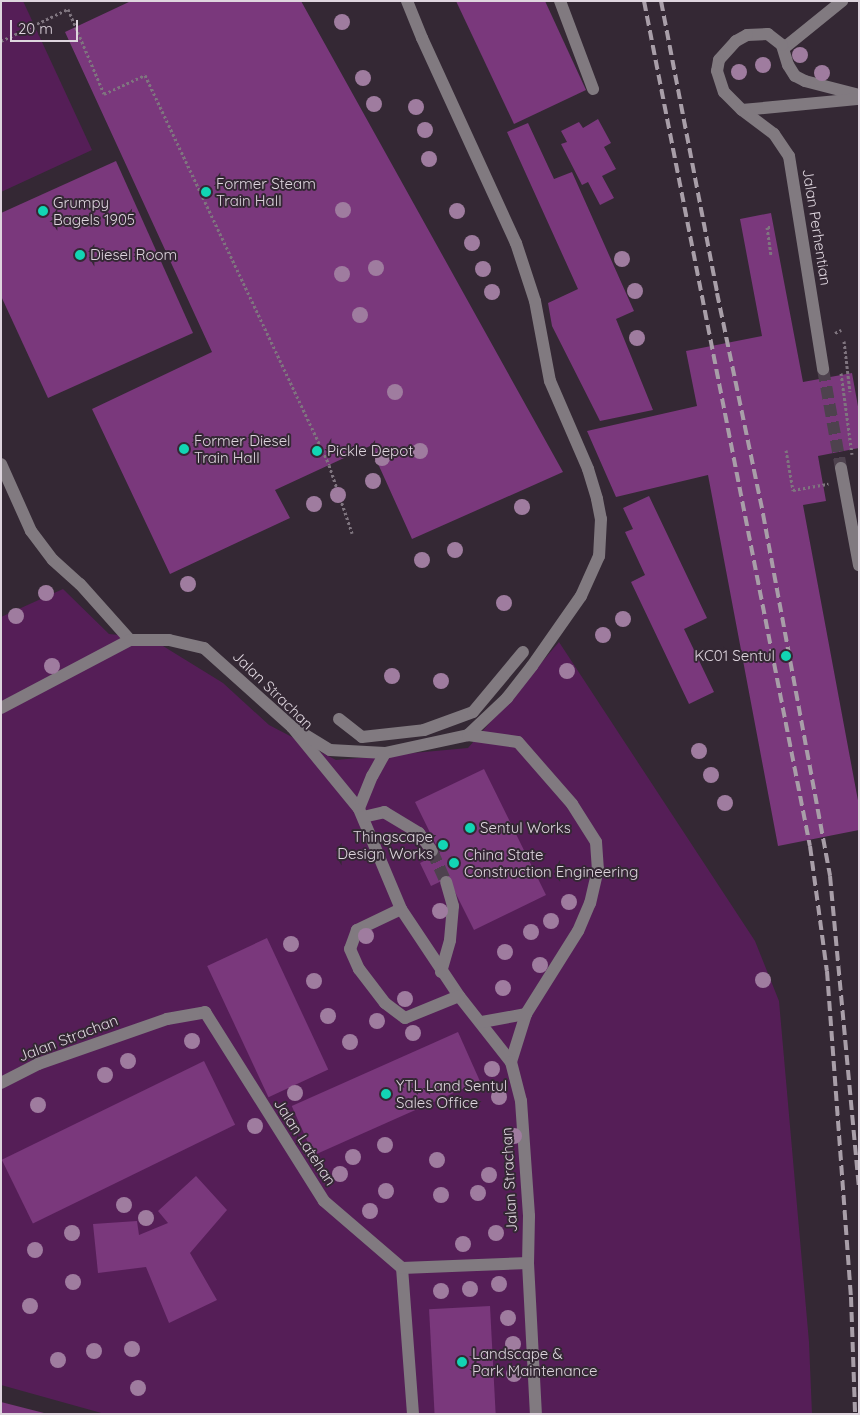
<!DOCTYPE html>
<html>
<head>
<meta charset="utf-8">
<style>
  body { margin:0 }
  #map { position:relative; width:860px; height:1415px; overflow:hidden; background:#342834; font-family:Quicksand,sans-serif }
  div>[style] { position:absolute }
  [style*='--x'] { left:calc(var(--x)*1px); top:calc(var(--y)*1px); width:calc(var(--w)*1px); rotate:calc(var(--a)*1deg) }
  .green>* { inset:0; background:#551e57 }
  .building>* { inset:0; background:#7a387c; transform-origin:0 0 }
  .minor-tunnel>* { height:12px; margin-top:-6px; transform-origin:0; background:repeating-linear-gradient(90deg,#4e424e 0 12px,transparent 0 18px) }
  .path>* { height:3px; margin-top:-1.5px; transform-origin:0; background:repeating-linear-gradient(90deg,#7f757f 0 2.5px,transparent 0 5px) }
  .minor>* { height:12px; margin:-6px; padding:0 6px; transform-origin:6px; border-radius:6px; background:#817a80 }
  .rail>* { height:4px; margin-top:-2px; transform-origin:0; background:repeating-linear-gradient(90deg,#a89ea8 0 10px,transparent 0 15px) }
  .trees>* { width:16px; height:16px; margin:-8px; border-radius:50%; background:#9f7c9f }
  .dots>* { width:14px; height:14px; translate:-50% -50%; box-sizing:border-box; border:2px solid #342834; border-radius:50% }
  span { translate:-50% -50%; white-space:nowrap; text-align:center; line-height:1.15; -webkit-text-stroke:4px #342834; paint-order:stroke }
  .poi-label { font-size:15px; color:#ded5de }
  .left { translate:0 -50%; text-align:left }
  .right { translate:-100% -50%; text-align:right }
  .street-label { font-size:15px; color:#ded5de }
  .frame { position:absolute; inset:0; border:2px solid #ded5de; pointer-events:none }
  .scale { position:absolute; left:10px; top:20px; width:68px; height:22px; box-sizing:border-box; border:2px solid #ded5de; border-top:0; padding-left:6px; font-size:15px; line-height:18px; white-space:nowrap; color:#ded5de; -webkit-text-stroke:4px #342834; paint-order:stroke }
</style>
</head>
<body>
<div id="map">
  <div class="green">
    <div style="clip-path:polygon(1px 1px,23px 1px,92px 150px,1px 192px)"></div>
    <div style="clip-path:polygon(63px 589px,109px 634px,150px 638px,223px 683px,269px 725px,336px 760px,468px 748px,559px 642px,755px 941px,779px 1001px,809px 1342px,812px 1414px,105px 1414px,1px 1385px,1px 617px)"></div>
  </div>
  <div class="building">
    <div style="clip-path:polygon(131px 1px,301px 1px,563px 472px,412px 539px,370px 446px,275px 490px,290px 518px,170px 574px,92px 409px,212px 352px,65px 32px)"></div>
    <div style="clip-path:polygon(456px 1px,545px 1px,586px 90px,514px 124px)"></div>
    <div style="clip-path:polygon(598px 119px,611px 143px,604px 147px,616px 169px,602px 176px,614px 198px,600px 205px,588px 182px,582px 185px,561px 144px,567px 142px,561px 131px,579px 122px,583px 128px)"></div>
    <div style="clip-path:polygon(528px 123px,554px 179px,572px 172px,634px 311px,616px 319px,653px 410px,600px 421px,552px 326px,548px 303px,578px 289px,507px 132px)"></div>
    <div style="clip-path:polygon(116px 161px,193px 333px,48px 398px,1px 296px,1px 213px)"></div>
    <div style="clip-path:polygon(771px 213px,803px 382px,852px 373px,859px 412px,859px 448px,818px 456px,826px 501px,803px 505px,859px 806px,859px 830px,778px 846px,708px 475px,616px 497px,587px 431px,697px 406px,686px 351px,762px 336px,740px 219px)"></div>
    <div style="clip-path:polygon(649px 496px,707px 618px,684px 629px,714px 692px,689px 704px,631px 582px,645px 575px,625px 532px,633px 529px,623px 508px)"></div>
    <div style="clip-path:polygon(484px 769px,546px 895px,474px 930px,448px 878px,431px 886px,420px 863px,440px 853px,415px 802px)"></div>
    <div style="left:267px;top:938px;width:145px;height:66px;rotate:65deg"></div>
    <div style="left:458px;top:1032px;width:54px;height:182px;rotate:66deg"></div>
    <div style="left:204px;top:1061px;width:71px;height:225px;rotate:64deg"></div>
    <div style="clip-path:polygon(196px 1176px,227px 1210px,190px 1253px,217px 1300px,169px 1323px,146px 1267px,98px 1273px,93px 1224px,137px 1221px,139px 1235px,168px 1223px,158px 1211px)"></div>
    <div style="left:490px;top:1306px;width:108px;height:61px;rotate:87deg"></div>
    <div style="clip-path:polygon(1px 1402px,44px 1413px,44px 1414px,1px 1414px)"></div>
  </div>
  <div class="minor-tunnel">
    <div style="--x:823;--y:369;--w:101;--a:79.7"></div>
    <div style="--x:432;--y:851;--w:34;--a:66"></div>
  </div>
  <div class="path">
    <div style="--x:1;--y:41;--w:74;--a:-25.5"></div>
    <div style="--x:68;--y:9;--w:92;--a:67"></div>
    <div style="--x:104;--y:94;--w:45;--a:-24.9"></div>
    <div style="--x:145;--y:75;--w:431;--a:64.7"></div>
    <div style="--x:329;--y:465;--w:72;--a:71.3"></div>
    <div style="--x:770;--y:227;--w:3;--a:180"></div>
    <div style="--x:767;--y:227;--w:28;--a:82"></div>
    <div style="--x:835;--y:333;--w:7;--a:-27"></div>
    <div style="--x:844;--y:341;--w:51;--a:83.3"></div>
    <div style="--x:841;--y:373;--w:82;--a:82.3"></div>
    <div style="--x:786;--y:450;--w:41;--a:80.1"></div>
    <div style="--x:793;--y:490;--w:36;--a:-10"></div>
  </div>
  <div class="minor">
    <div style="--x:407;--y:1;--w:40;--a:68"></div>
    <div style="--x:422;--y:38;--w:226;--a:65.4"></div>
    <div style="--x:516;--y:243;--w:61;--a:71.9"></div>
    <div style="--x:535;--y:301;--w:81;--a:79.4"></div>
    <div style="--x:550;--y:381;--w:96;--a:66.6"></div>
    <div style="--x:588;--y:469;--w:31;--a:73"></div>
    <div style="--x:597;--y:499;--w:20;--a:79"></div>
    <div style="--x:601;--y:519;--w:37;--a:93"></div>
    <div style="--x:599;--y:556;--w:44;--a:114.2"></div>
    <div style="--x:581;--y:596;--w:85;--a:125"></div>
    <div style="--x:532;--y:666;--w:41;--a:128"></div>
    <div style="--x:507;--y:698;--w:54;--a:136.5"></div>
    <div style="--x:560;--y:1;--w:94;--a:69.4"></div>
    <div style="--x:784;--y:48;--w:75;--a:-39"></div>
    <div style="--x:859;--y:95;--w:56;--a:-165.5"></div>
    <div style="--x:805;--y:81;--w:11;--a:-153"></div>
    <div style="--x:795;--y:76;--w:13;--a:-122"></div>
    <div style="--x:788;--y:65;--w:21;--a:-107"></div>
    <div style="--x:782;--y:45;--w:18;--a:-142"></div>
    <div style="--x:768;--y:34;--w:21;--a:177"></div>
    <div style="--x:747;--y:35;--w:13;--a:151"></div>
    <div style="--x:736;--y:41;--w:25;--a:132"></div>
    <div style="--x:719;--y:60;--w:11;--a:100"></div>
    <div style="--x:717;--y:71;--w:22;--a:72"></div>
    <div style="--x:724;--y:92;--w:25;--a:45"></div>
    <div style="--x:742;--y:110;--w:118;--a:-5.4"></div>
    <div style="--x:742;--y:110;--w:40;--a:37"></div>
    <div style="--x:774;--y:134;--w:27;--a:56"></div>
    <div style="--x:789;--y:156;--w:216;--a:80.9"></div>
    <div style="--x:1;--y:464;--w:73;--a:65.9"></div>
    <div style="--x:31;--y:531;--w:36;--a:53"></div>
    <div style="--x:53;--y:560;--w:36;--a:42"></div>
    <div style="--x:80;--y:584;--w:75;--a:48.2"></div>
    <div style="--x:841;--y:468;--w:99;--a:79.5"></div>
    <div style="--x:1;--y:708;--w:146;--a:-27.8"></div>
    <div style="--x:130;--y:640;--w:39;--a:0"></div>
    <div style="--x:169;--y:640;--w:36;--a:13"></div>
    <div style="--x:204;--y:648;--w:118;--a:41.9"></div>
    <div style="--x:292;--y:727;--w:106;--a:50.7"></div>
    <div style="--x:339;--y:719;--w:29;--a:38"></div>
    <div style="--x:362;--y:737;--w:62;--a:-6.4"></div>
    <div style="--x:424;--y:730;--w:52;--a:-20.2"></div>
    <div style="--x:473;--y:712;--w:78;--a:-50.2"></div>
    <div style="--x:292;--y:727;--w:44;--a:31.2"></div>
    <div style="--x:330;--y:750;--w:55;--a:3.1"></div>
    <div style="--x:385;--y:753;--w:85;--a:-12.2"></div>
    <div style="--x:468;--y:735;--w:50;--a:8"></div>
    <div style="--x:518;--y:742;--w:82;--a:48.9"></div>
    <div style="--x:572;--y:804;--w:45;--a:57.7"></div>
    <div style="--x:596;--y:842;--w:27;--a:86"></div>
    <div style="--x:598;--y:869;--w:35;--a:103"></div>
    <div style="--x:590;--y:903;--w:30;--a:113"></div>
    <div style="--x:578;--y:931;--w:98;--a:122.1"></div>
    <div style="--x:526;--y:1014;--w:50;--a:107.4"></div>
    <div style="--x:385;--y:753;--w:26;--a:119"></div>
    <div style="--x:372;--y:776;--w:35;--a:112"></div>
    <div style="--x:359;--y:809;--w:108;--a:67.2"></div>
    <div style="--x:401;--y:909;--w:105;--a:56.3"></div>
    <div style="--x:459;--y:996;--w:84;--a:51.8"></div>
    <div style="--x:511;--y:1062;--w:40;--a:75.6"></div>
    <div style="--x:521;--y:1101;--w:115;--a:86"></div>
    <div style="--x:529;--y:1216;--w:47;--a:91.2"></div>
    <div style="--x:528;--y:1263;--w:151;--a:87"></div>
    <div style="--x:363;--y:817;--w:22;--a:-13"></div>
    <div style="--x:384;--y:812;--w:41;--a:31"></div>
    <div style="--x:419;--y:833;--w:22;--a:54"></div>
    <div style="--x:401;--y:909;--w:49;--a:154.5"></div>
    <div style="--x:357;--y:930;--w:20;--a:110"></div>
    <div style="--x:350;--y:949;--w:22;--a:66"></div>
    <div style="--x:359;--y:969;--w:43;--a:52.6"></div>
    <div style="--x:385;--y:1003;--w:25;--a:37"></div>
    <div style="--x:405;--y:1018;--w:58;--a:-22.2"></div>
    <div style="--x:441;--y:972;--w:33;--a:-74"></div>
    <div style="--x:450;--y:940;--w:34;--a:-85"></div>
    <div style="--x:453;--y:906;--w:25;--a:-106"></div>
    <div style="--x:482;--y:1022;--w:45;--a:-10.3"></div>
    <div style="--x:1;--y:1083;--w:42;--a:-27.2"></div>
    <div style="--x:38;--y:1064;--w:137;--a:-19.2"></div>
    <div style="--x:167;--y:1019;--w:39;--a:-10"></div>
    <div style="--x:205;--y:1012;--w:223;--a:57.8"></div>
    <div style="--x:324;--y:1201;--w:103;--a:40.7"></div>
    <div style="--x:413;--y:1414;--w:146;--a:-94.3"></div>
    <div style="--x:402;--y:1268;--w:126;--a:-2.3"></div>
  </div>
  <div class="rail">
    <div style="--x:644;--y:1;--w:861;--a:78.89"></div>
    <div style="--x:810;--y:846;--w:126;--a:82.3"></div>
    <div style="--x:827;--y:971;--w:327;--a:85.8"></div>
    <div style="--x:851;--y:1297;--w:117;--a:88"></div>
    <div style="--x:661;--y:1;--w:297;--a:79.1"></div>
    <div style="--x:717;--y:293;--w:226;--a:78.2"></div>
    <div style="--x:763;--y:514;--w:368;--a:79.5"></div>
    <div style="--x:830;--y:876;--w:314;--a:84.7"></div>
  </div>
  <div class="trees">
    <div style="left:342px;top:22px"></div>
    <div style="left:800px;top:55px"></div>
    <div style="left:763px;top:65px"></div>
    <div style="left:739px;top:72px"></div>
    <div style="left:822px;top:73px"></div>
    <div style="left:363px;top:78px"></div>
    <div style="left:374px;top:104px"></div>
    <div style="left:416px;top:107px"></div>
    <div style="left:425px;top:130px"></div>
    <div style="left:429px;top:159px"></div>
    <div style="left:343px;top:210px"></div>
    <div style="left:457px;top:211px"></div>
    <div style="left:472px;top:243px"></div>
    <div style="left:622px;top:259px"></div>
    <div style="left:376px;top:268px"></div>
    <div style="left:483px;top:269px"></div>
    <div style="left:342px;top:274px"></div>
    <div style="left:635px;top:291px"></div>
    <div style="left:492px;top:292px"></div>
    <div style="left:360px;top:315px"></div>
    <div style="left:637px;top:338px"></div>
    <div style="left:395px;top:392px"></div>
    <div style="left:420px;top:451px"></div>
    <div style="left:382px;top:458px"></div>
    <div style="left:373px;top:481px"></div>
    <div style="left:338px;top:495px"></div>
    <div style="left:314px;top:504px"></div>
    <div style="left:522px;top:507px"></div>
    <div style="left:455px;top:550px"></div>
    <div style="left:422px;top:560px"></div>
    <div style="left:188px;top:584px"></div>
    <div style="left:46px;top:593px"></div>
    <div style="left:504px;top:603px"></div>
    <div style="left:16px;top:616px"></div>
    <div style="left:623px;top:619px"></div>
    <div style="left:603px;top:635px"></div>
    <div style="left:52px;top:666px"></div>
    <div style="left:567px;top:671px"></div>
    <div style="left:392px;top:676px"></div>
    <div style="left:441px;top:681px"></div>
    <div style="left:699px;top:751px"></div>
    <div style="left:711px;top:775px"></div>
    <div style="left:725px;top:803px"></div>
    <div style="left:569px;top:902px"></div>
    <div style="left:440px;top:911px"></div>
    <div style="left:551px;top:921px"></div>
    <div style="left:531px;top:932px"></div>
    <div style="left:366px;top:936px"></div>
    <div style="left:291px;top:944px"></div>
    <div style="left:505px;top:952px"></div>
    <div style="left:540px;top:965px"></div>
    <div style="left:763px;top:980px"></div>
    <div style="left:314px;top:981px"></div>
    <div style="left:503px;top:988px"></div>
    <div style="left:405px;top:999px"></div>
    <div style="left:328px;top:1016px"></div>
    <div style="left:377px;top:1021px"></div>
    <div style="left:413px;top:1033px"></div>
    <div style="left:192px;top:1041px"></div>
    <div style="left:350px;top:1042px"></div>
    <div style="left:128px;top:1061px"></div>
    <div style="left:492px;top:1069px"></div>
    <div style="left:105px;top:1075px"></div>
    <div style="left:295px;top:1093px"></div>
    <div style="left:499px;top:1097px"></div>
    <div style="left:38px;top:1105px"></div>
    <div style="left:255px;top:1126px"></div>
    <div style="left:514px;top:1136px"></div>
    <div style="left:385px;top:1145px"></div>
    <div style="left:353px;top:1157px"></div>
    <div style="left:437px;top:1160px"></div>
    <div style="left:340px;top:1174px"></div>
    <div style="left:489px;top:1175px"></div>
    <div style="left:386px;top:1191px"></div>
    <div style="left:478px;top:1193px"></div>
    <div style="left:441px;top:1195px"></div>
    <div style="left:124px;top:1205px"></div>
    <div style="left:370px;top:1211px"></div>
    <div style="left:146px;top:1218px"></div>
    <div style="left:72px;top:1233px"></div>
    <div style="left:496px;top:1233px"></div>
    <div style="left:463px;top:1244px"></div>
    <div style="left:35px;top:1250px"></div>
    <div style="left:73px;top:1282px"></div>
    <div style="left:499px;top:1284px"></div>
    <div style="left:470px;top:1289px"></div>
    <div style="left:441px;top:1291px"></div>
    <div style="left:30px;top:1306px"></div>
    <div style="left:508px;top:1318px"></div>
    <div style="left:513px;top:1344px"></div>
    <div style="left:132px;top:1349px"></div>
    <div style="left:94px;top:1351px"></div>
    <div style="left:58px;top:1360px"></div>
    <div style="left:514px;top:1374px"></div>
    <div style="left:138px;top:1388px"></div>
  </div>
  <div class="dots">
    <div style="left:206px;top:192px;background:#12d5b4"></div>
    <div style="left:43px;top:211px;background:#12d5b4"></div>
    <div style="left:80px;top:255px;background:#12d5b4"></div>
    <div style="left:184px;top:449px;background:#12d5b4"></div>
    <div style="left:317px;top:451px;background:#12d5b4"></div>
    <div style="left:786px;top:656px;background:#12d5b4"></div>
    <div style="left:470px;top:828px;background:#12d5b4"></div>
    <div style="left:443px;top:845px;background:#12d5b4"></div>
    <div style="left:454px;top:863px;background:#12d5b4"></div>
    <div style="left:386px;top:1094px;background:#12d5b4"></div>
    <div style="left:462px;top:1362px;background:#12d5b4"></div>
  </div>
  <div class="poi-label">
    <span class="left" style="left:216px;top:192px">Former Steam<br>Train Hall</span>
    <span class="left" style="left:53px;top:211px">Grumpy<br>Bagels 1905</span>
    <span class="left" style="left:90px;top:255px">Diesel Room</span>
    <span class="left" style="left:194px;top:449px">Former Diesel<br>Train Hall</span>
    <span class="left" style="left:327px;top:451px">Pickle Depot</span>
    <span class="right" style="left:775px;top:656px">KC01 Sentul</span>
    <span class="left" style="left:480px;top:828px">Sentul Works</span>
    <span class="right" style="left:433px;top:845px">Thingscape<br>Design Works</span>
    <span class="left" style="left:464px;top:863px">China State<br>Construction Engineering</span>
    <span class="left" style="left:396px;top:1094px">YTL Land Sentul<br>Sales Office</span>
    <span class="left" style="left:472px;top:1362px">Landscape &amp;<br>Park Maintenance</span>
  </div>
  <div class="street-label">
    <span style="left:817px;top:227px;rotate:81deg">Jalan Perhentian</span>
    <span style="left:273px;top:690px;rotate:44deg">Jalan Strachan</span>
    <span style="left:68px;top:1038px;rotate:-21deg">Jalan Strachan</span>
    <span style="left:305px;top:1142px;rotate:57deg">Jalan Latehan</span>
    <span style="left:509px;top:1180px;rotate:-93deg">Jalan Strachan</span>
  </div>
  <div class="frame"></div>
  <div class="scale">20 m</div>
</div>
</body>
</html>
